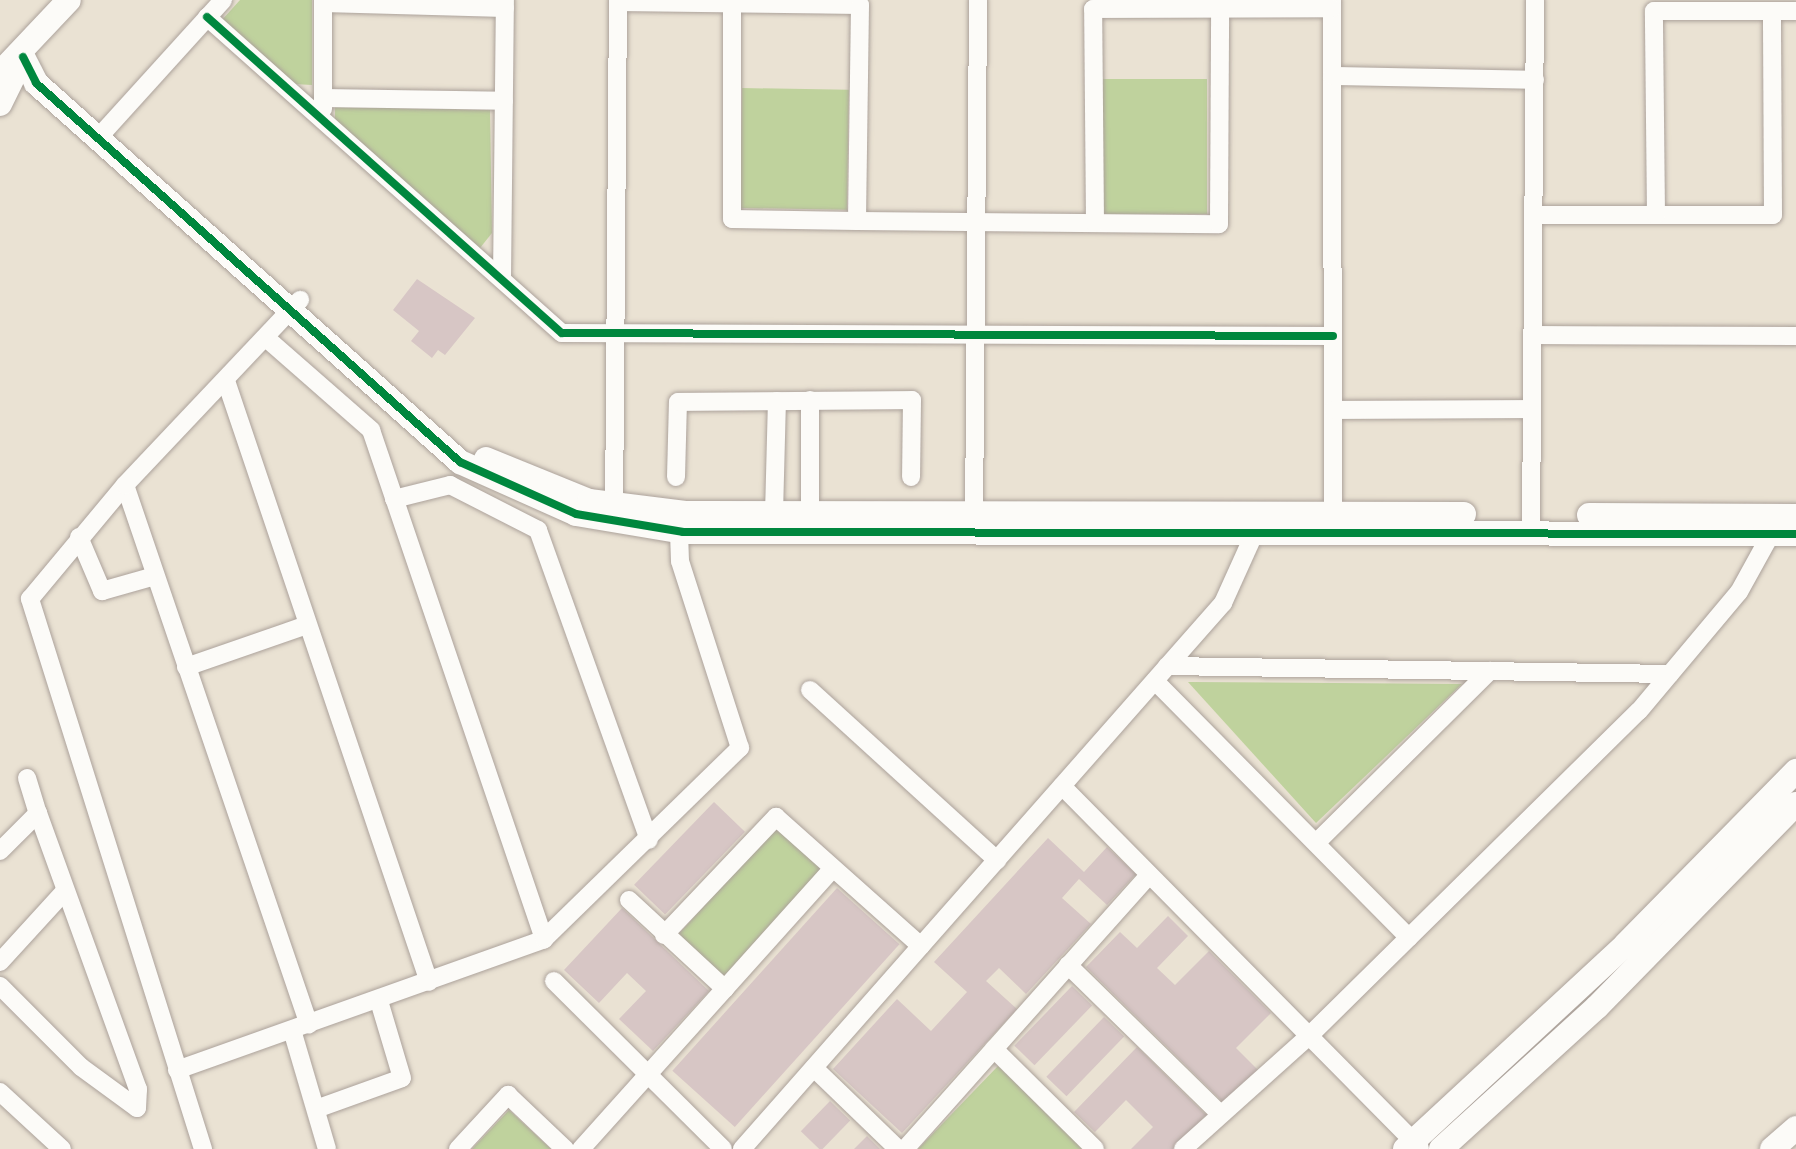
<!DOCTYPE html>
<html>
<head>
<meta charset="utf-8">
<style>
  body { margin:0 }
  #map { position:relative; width:1796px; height:1149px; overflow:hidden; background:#eae2d3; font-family:Sriracha,sans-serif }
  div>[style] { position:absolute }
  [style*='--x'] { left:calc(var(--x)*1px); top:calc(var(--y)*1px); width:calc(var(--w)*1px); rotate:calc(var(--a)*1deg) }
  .green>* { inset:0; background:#bfd29d; transform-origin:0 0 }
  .building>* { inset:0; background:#d7c6c5; transform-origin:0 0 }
  .roads { filter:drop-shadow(0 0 2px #aca29b) drop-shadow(0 0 2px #aca29b) }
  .minor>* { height:18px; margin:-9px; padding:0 9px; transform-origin:9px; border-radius:9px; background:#fcfbf8 }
  .tertiary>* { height:24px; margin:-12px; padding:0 12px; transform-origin:12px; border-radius:12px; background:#fcfbf8 }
  .cycleway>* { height:8px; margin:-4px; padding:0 4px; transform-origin:4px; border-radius:4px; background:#00873e }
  span { translate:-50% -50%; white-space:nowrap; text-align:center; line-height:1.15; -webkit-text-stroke:8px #fcf5e5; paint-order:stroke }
</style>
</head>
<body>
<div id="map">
  <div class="green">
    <div style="clip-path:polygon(240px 0,312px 0,312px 85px,294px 84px,221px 21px)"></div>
    <div style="left:1103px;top:79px;width:104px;height:135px"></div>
    <div style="left:742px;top:88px;width:107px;height:120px;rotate:1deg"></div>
    <div style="clip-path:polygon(335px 107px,490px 110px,492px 233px,480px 248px,335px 120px)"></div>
    <div style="clip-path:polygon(1188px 682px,1462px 684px,1316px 823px)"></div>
    <div style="left:776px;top:826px;width:62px;height:147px;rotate:42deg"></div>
    <div style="clip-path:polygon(998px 1066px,1083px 1149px,918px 1149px)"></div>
    <div style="clip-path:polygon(509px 1110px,551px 1149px,472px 1149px)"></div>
  </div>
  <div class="building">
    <div style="clip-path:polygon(417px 279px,475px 318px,445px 355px,438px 350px,432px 358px,411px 341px,419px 331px,393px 310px)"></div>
    <div style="left:714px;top:802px;width:43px;height:115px;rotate:44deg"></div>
    <div style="clip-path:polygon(1048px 838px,1084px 872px,1107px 847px,1136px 874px,1107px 905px,1079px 879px,1062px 898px,1091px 924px,1026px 994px,999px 968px,986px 981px,1017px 1009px,902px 1133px,833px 1069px,897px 999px,931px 1031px,967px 992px,934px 962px)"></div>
    <div style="left:837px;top:888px;width:84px;height:246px;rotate:42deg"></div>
    <div style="clip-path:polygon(622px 908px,709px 991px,653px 1051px,619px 1019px,646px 991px,627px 973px,599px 1003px,564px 970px)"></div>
    <div style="clip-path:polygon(1168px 916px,1188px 936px,1157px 968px,1175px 985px,1209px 951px,1271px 1013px,1236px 1048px,1258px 1070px,1225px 1104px,1086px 967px,1120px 932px,1137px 948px)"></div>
    <div style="left:1072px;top:986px;width:28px;height:83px;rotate:44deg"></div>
    <div style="left:1104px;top:1017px;width:28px;height:83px;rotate:44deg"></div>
    <div style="clip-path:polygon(1137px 1047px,1206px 1115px,1173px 1149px,1131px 1149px,1153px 1127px,1126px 1100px,1095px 1132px,1074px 1112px)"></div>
    <div style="left:830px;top:1101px;width:28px;height:42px;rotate:44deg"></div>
    <div style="clip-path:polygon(867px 1136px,880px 1149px,854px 1149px)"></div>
  </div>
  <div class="roads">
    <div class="minor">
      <div style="--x:1332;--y:0;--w:525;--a:89.89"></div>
      <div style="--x:618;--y:2;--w:242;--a:0.7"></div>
      <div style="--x:860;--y:5;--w:216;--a:90.8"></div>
      <div style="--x:323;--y:3;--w:182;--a:1.6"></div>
      <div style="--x:732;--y:3;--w:216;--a:90"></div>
      <div style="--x:732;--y:219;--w:125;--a:0.9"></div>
      <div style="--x:857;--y:221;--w:362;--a:0.5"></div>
      <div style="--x:1219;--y:224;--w:215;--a:-89.7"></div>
      <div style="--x:207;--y:17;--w:475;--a:41.7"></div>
      <div style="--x:562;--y:333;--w:771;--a:0.22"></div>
      <div style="--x:1332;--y:76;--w:203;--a:1.1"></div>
      <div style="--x:323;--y:98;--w:181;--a:0.9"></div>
      <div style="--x:323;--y:109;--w:109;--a:-90"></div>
      <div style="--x:98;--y:138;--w:186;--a:-47.8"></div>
      <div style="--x:1534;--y:215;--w:239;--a:0"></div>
      <div style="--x:1773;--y:215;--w:204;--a:-90.3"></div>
      <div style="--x:1656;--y:215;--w:204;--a:-90.6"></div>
      <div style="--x:1654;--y:11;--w:142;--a:0"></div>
      <div style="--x:1095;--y:223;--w:214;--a:-90.5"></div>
      <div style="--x:1093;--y:9;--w:239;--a:-0.2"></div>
      <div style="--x:502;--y:279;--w:279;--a:-89.4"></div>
      <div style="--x:1533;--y:335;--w:263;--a:0.2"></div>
      <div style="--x:266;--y:338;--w:140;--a:41.2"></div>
      <div style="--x:371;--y:430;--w:538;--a:71.23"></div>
      <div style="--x:226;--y:381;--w:634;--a:71.34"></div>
      <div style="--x:1333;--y:410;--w:199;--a:-0.3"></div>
      <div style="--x:676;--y:477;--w:75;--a:-88.5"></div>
      <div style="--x:678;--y:402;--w:234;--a:-0.5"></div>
      <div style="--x:912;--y:400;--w:77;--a:90.7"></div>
      <div style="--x:125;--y:485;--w:570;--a:71.18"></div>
      <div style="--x:394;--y:499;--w:58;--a:-14"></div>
      <div style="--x:450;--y:485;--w:99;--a:27.1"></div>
      <div style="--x:538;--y:530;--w:329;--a:70.3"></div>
      <div style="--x:774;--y:514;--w:113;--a:-88.5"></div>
      <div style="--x:810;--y:514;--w:114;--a:-90"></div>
      <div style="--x:614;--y:517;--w:517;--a:-89.56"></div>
      <div style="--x:974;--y:525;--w:525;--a:-89.56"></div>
      <div style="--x:1531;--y:531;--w:531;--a:-89.57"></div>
      <div style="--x:79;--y:537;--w:59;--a:66.9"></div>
      <div style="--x:102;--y:591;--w:55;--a:-15.8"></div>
      <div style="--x:1167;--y:666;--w:503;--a:0.91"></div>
      <div style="--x:186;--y:667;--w:128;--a:-19.1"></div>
      <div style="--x:1155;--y:681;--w:361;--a:45.3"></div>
      <div style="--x:810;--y:690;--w:253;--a:42.3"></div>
      <div style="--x:27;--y:778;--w:37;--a:73"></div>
      <div style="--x:1062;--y:786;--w:509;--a:45.32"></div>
      <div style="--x:1316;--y:843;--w:245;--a:-44.7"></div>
      <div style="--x:0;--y:851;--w:54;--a:-45"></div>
      <div style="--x:38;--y:813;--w:294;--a:70.1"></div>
      <div style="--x:138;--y:1089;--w:19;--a:93"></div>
      <div style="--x:137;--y:1108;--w:69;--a:-143.8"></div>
      <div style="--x:81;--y:1067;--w:115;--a:-135"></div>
      <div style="--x:629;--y:900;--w:131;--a:42.8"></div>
      <div style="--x:664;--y:935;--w:163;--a:-46.5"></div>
      <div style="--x:776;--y:817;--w:194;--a:41.7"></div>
      <div style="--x:0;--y:962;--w:95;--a:-47.6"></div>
      <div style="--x:1068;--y:965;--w:211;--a:44.4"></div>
      <div style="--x:554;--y:981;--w:238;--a:44.8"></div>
      <div style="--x:292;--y:1030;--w:124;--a:73.6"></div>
      <div style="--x:994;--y:1049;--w:142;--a:44.7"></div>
      <div style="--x:814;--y:1068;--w:117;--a:44"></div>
      <div style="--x:177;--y:1070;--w:390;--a:-19.6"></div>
      <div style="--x:544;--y:939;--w:274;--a:-44.3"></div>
      <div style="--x:740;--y:748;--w:196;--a:-107.8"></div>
      <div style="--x:680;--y:561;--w:29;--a:-92"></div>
      <div style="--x:0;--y:1092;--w:84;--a:42.6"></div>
      <div style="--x:316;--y:1109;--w:91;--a:-19.8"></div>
      <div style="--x:402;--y:1078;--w:80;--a:-106.6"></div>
      <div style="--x:203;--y:1149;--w:577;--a:-107.46"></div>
      <div style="--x:30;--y:599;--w:148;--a:-50.2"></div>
      <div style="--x:125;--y:485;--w:255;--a:-46.6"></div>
      <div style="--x:458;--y:1149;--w:74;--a:-47.2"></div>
      <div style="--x:508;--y:1095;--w:79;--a:43.5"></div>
      <div style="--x:581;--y:1149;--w:377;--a:-48.1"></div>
      <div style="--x:742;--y:1149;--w:728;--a:-48.62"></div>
      <div style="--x:1223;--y:603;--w:78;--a:-65.7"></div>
      <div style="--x:905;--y:1149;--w:367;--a:-48.3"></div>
      <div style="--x:1183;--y:1149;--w:169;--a:-41.9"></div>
      <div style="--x:1309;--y:1036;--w:463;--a:-44.6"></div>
      <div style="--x:1639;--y:711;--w:155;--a:-50"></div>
      <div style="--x:1739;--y:592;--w:66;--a:-61.1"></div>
    </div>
    <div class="tertiary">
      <div style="--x:23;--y:57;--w:29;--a:63"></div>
      <div style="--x:36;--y:83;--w:569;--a:41.79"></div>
      <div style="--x:460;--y:462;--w:127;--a:24.1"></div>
      <div style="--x:576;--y:514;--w:109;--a:9.5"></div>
      <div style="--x:683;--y:532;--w:1113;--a:0.1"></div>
      <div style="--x:0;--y:73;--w:100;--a:-46.6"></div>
      <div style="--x:0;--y:104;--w:50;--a:-63.9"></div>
      <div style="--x:486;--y:459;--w:111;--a:22.2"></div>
      <div style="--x:589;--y:501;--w:97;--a:7.1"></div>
      <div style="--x:685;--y:513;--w:779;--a:0.07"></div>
      <div style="--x:1589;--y:515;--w:207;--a:0.3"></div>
      <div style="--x:1405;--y:1149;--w:301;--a:-42.8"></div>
      <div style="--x:1626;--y:944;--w:243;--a:-45.5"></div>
      <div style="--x:1441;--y:1149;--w:211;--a:-42.3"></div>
      <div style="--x:1597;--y:1007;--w:284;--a:-45.6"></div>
      <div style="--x:1772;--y:1149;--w:32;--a:-41"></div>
    </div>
  </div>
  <div class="cycleway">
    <div style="--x:207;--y:17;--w:475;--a:41.7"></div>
    <div style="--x:562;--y:333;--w:771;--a:0.22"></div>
    <div style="--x:23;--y:57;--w:29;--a:63"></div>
    <div style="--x:36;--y:83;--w:569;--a:41.79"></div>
    <div style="--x:460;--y:462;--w:127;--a:24.1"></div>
    <div style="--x:576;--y:514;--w:109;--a:9.5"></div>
    <div style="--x:683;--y:532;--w:1113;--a:0.1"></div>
  </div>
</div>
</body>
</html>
